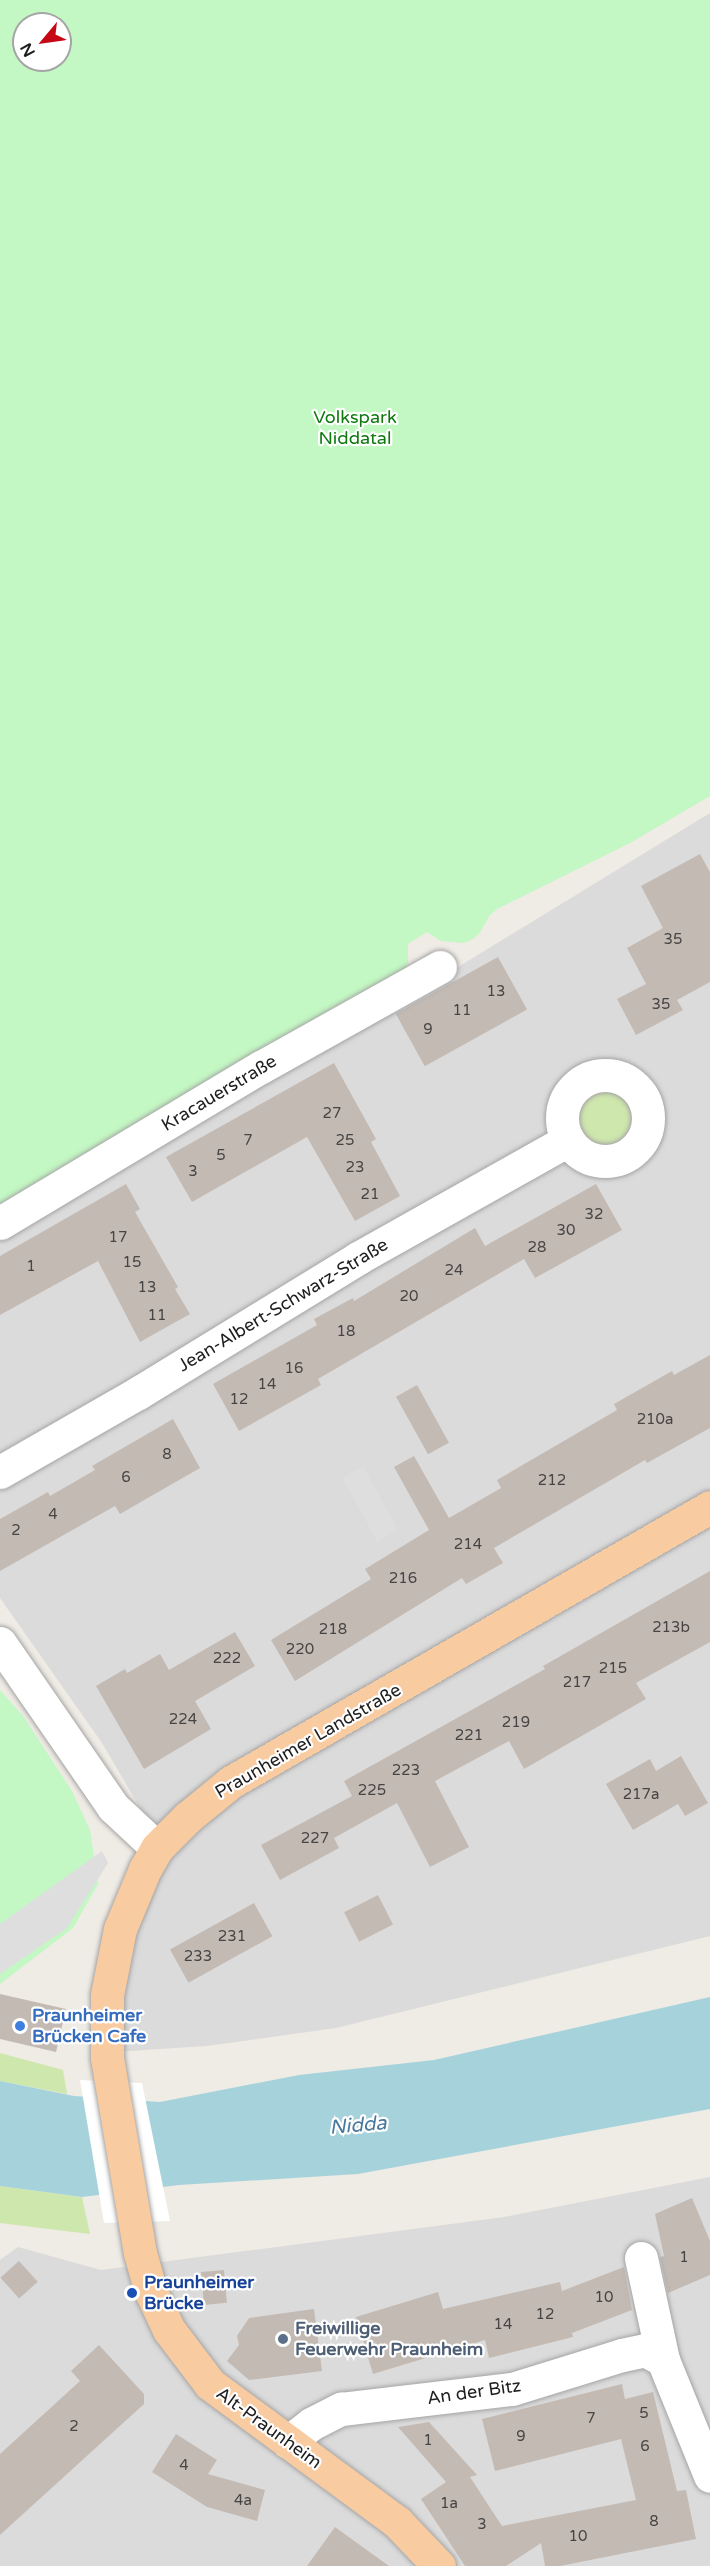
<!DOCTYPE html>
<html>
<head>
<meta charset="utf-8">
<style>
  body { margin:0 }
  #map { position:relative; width:710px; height:2566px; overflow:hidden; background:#efebe5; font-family:"Varela Round",sans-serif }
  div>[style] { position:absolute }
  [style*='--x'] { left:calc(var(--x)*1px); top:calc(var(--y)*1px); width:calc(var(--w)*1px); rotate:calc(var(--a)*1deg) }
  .residential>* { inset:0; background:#dcdbdb }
  .grass>* { inset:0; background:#cee7ac }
  .round { border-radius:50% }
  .park>* { inset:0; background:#c3f7c3 }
  .parking>* { inset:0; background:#dedede; transform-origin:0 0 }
  .water>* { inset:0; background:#a6d3db }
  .pier>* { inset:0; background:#fff }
  .building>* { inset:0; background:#c3bab4; transform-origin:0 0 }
  .roads { filter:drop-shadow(0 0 2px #a5a5a5) drop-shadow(0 0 2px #a5a5a5) }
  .minor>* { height:33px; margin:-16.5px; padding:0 16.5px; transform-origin:16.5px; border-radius:16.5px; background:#fff }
  .minor>.ring { margin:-16.5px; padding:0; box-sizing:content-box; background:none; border:33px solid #fff; border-radius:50% }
  .major>* { height:33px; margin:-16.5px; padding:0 16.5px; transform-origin:16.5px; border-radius:16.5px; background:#f9cba0 }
  .dots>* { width:16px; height:16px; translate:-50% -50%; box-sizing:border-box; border:3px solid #fff; border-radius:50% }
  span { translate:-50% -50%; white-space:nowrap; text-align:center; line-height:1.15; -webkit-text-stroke:4.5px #fff; paint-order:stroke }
  .number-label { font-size:15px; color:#474544 }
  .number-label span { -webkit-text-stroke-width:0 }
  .park-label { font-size:18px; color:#0f7910 }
  .street-label { font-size:18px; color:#1e1e1e }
  .shop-label { font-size:18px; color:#366cbe; font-weight:700 }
  .left { translate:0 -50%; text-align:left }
  .transit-label { font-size:18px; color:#164399; font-weight:700 }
  .service-label { font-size:18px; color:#4e5e75; font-weight:700 }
  .water-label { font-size:20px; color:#48789c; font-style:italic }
  .north { position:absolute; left:12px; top:12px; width:60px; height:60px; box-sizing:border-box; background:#fff; border:2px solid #a5a5a5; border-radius:50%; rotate:241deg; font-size:16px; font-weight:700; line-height:24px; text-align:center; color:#1e1e1e }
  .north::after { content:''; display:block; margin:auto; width:21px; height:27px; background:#c60716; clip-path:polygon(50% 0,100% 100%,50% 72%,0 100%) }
</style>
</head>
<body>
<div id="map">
  <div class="residential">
    <div style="clip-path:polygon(710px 813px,710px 1936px,336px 2028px,207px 2046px,113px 2052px,110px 2001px,151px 1888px,170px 1859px,102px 1743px,0 1598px,0 1238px,373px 1019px)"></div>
    <div style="clip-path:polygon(710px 2177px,710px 2566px,0 2566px,0 2260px,18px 2247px,101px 2270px,504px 2217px)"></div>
  </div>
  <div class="grass">
    <div class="round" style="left:575px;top:1090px;width:56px;height:56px"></div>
    <div style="clip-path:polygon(0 2053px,63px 2070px,67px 2094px,0 2081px)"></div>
    <div style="clip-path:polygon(0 2186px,82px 2197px,90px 2234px,0 2223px)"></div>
  </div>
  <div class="park">
    <div style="clip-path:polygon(evenodd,0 0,710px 0,710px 796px,630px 843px,497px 909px,490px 915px,479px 934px,473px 939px,464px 943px,441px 941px,427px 932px,408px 944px,408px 964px,403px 974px,0 1207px,0 0,24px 24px,60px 24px,60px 60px,24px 60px,24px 24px)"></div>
    <div style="clip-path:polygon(0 1690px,23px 1716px,72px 1791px,90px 1830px,98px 1884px,73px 1928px,0 1984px)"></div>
  </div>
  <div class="parking">
    <div style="left:363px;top:1466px;width:73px;height:24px;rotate:61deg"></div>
    <div style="clip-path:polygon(102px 1851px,108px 1863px,67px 1928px,0 1974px,0 1924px)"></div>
  </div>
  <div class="water">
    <div style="clip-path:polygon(710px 1997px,710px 2109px,358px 2174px,179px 2185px,82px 2197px,0 2186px,0 2081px,74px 2096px,160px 2102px,299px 2075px,434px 2060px)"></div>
  </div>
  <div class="pier">
    <div style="clip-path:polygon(80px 2080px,142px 2083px,170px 2221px,104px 2223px)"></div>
  </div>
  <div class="building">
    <div style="clip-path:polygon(700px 854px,710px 872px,710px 982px,677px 1000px,683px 1010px,636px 1035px,617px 999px,646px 984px,627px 948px,663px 928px,641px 886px)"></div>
    <div style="left:498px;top:957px;width:60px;height:117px;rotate:61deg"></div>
    <div style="clip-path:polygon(334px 1063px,376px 1139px,371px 1142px,400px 1196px,355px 1221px,307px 1137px,192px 1202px,166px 1157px)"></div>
    <div style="clip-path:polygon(126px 1184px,140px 1209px,135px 1212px,178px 1287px,175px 1289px,190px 1314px,140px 1342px,98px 1261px,0 1315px,0 1256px)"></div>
    <div style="clip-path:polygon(596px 1184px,622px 1230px,535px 1278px,524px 1259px,318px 1379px,321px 1385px,239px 1431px,213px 1384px,317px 1325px,314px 1319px,353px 1298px,354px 1301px,475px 1228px,485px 1246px)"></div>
    <div style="clip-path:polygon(710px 1355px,710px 1428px,647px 1463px,645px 1460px,494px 1548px,503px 1563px,466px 1584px,462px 1578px,295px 1681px,271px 1640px,371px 1579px,365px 1569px,429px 1530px,394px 1467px,414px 1456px,449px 1518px,501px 1488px,497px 1480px,617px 1410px,614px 1404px,672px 1371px,674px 1375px)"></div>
    <div style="left:417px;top:1385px;width:66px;height:24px;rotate:61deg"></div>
    <div style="clip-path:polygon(173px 1419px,200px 1468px,120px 1514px,115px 1506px,0 1571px,0 1519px,48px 1492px,50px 1496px,95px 1470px,92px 1466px)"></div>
    <div style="clip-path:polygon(710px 1571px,710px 1642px,636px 1683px,646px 1699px,524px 1769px,509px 1741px,435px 1781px,469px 1847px,430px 1867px,397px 1803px,334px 1838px,339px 1848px,280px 1880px,261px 1845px,352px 1796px,344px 1781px,545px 1669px,543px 1666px)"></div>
    <div style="clip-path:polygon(235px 1632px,255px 1666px,195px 1701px,211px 1729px,144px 1769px,96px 1686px,125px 1669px,127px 1673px,160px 1654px,169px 1670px)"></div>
    <div style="clip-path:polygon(681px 1756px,708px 1803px,685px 1816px,678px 1804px,633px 1830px,606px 1784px,650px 1759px,656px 1771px)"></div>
    <div style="left:378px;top:1895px;width:33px;height:38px;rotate:63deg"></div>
    <div style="left:254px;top:1903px;width:38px;height:96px;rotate:61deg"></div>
    <div style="clip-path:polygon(0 1994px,66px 2009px,56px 2052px,0 2039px)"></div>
    <div style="clip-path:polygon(692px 2198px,710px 2241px,710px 2275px,668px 2293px,660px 2257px,664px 2256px,655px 2214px)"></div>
    <div style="left:19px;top:2261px;width:28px;height:25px;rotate:48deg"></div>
    <div style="clip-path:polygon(624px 2267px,632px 2310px,572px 2333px,573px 2337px,489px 2358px,485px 2340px,373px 2374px,356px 2317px,438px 2292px,443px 2309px,560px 2282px,562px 2291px)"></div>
    <div style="left:224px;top:2270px;width:33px;height:23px;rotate:85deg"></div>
    <div style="clip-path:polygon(314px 2309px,322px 2371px,249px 2380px,227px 2361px,239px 2345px,237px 2336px,249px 2318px)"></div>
    <div style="clip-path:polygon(99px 2345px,144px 2394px,144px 2404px,0 2535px,0 2454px,80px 2381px,71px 2371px)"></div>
    <div style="clip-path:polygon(622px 2384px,625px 2399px,653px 2392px,677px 2491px,686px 2490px,696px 2539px,560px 2566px,545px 2566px,541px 2543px,506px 2566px,465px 2566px,421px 2499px,446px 2482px,398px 2427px,429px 2422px,477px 2475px,470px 2477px,502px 2526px,636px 2500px,621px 2439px,495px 2471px,482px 2419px)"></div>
    <div style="clip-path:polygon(176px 2434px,217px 2460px,208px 2474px,265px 2490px,257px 2521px,207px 2507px,152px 2472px)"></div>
    <div style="clip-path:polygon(335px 2527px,389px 2566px,307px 2566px)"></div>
  </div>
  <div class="roads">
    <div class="minor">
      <div class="ring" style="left:562px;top:1075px;width:53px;height:53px"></div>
      <div style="--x:0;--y:1223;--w:304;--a:-30.9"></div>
      <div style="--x:261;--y:1067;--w:205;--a:-29.2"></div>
      <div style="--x:0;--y:1472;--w:159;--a:-29.8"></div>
      <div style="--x:138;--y:1393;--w:258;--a:-31.5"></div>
      <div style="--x:358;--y:1258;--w:241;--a:-29.3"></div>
      <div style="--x:0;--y:1643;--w:199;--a:55.4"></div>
      <div style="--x:113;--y:1807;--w:60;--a:43"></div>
      <div style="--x:641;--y:2258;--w:104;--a:77.8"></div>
      <div style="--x:663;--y:2360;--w:125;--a:67.9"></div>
      <div style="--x:288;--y:2442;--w:29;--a:-38"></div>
      <div style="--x:311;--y:2424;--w:34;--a:-27"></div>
      <div style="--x:341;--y:2409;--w:172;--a:-6.7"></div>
      <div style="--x:512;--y:2389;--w:115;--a:-17.2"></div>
      <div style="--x:622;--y:2355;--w:24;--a:-12"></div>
      <div style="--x:645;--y:2350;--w:21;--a:29"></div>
    </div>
    <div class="major">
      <div style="--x:439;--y:2566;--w:61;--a:-133.7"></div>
      <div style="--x:397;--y:2522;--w:232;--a:-143.6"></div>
      <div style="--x:210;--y:2384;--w:68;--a:-127.2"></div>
      <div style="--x:169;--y:2330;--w:42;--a:-115.3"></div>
      <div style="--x:151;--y:2292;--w:41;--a:-105.8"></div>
      <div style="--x:140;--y:2253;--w:198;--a:-99.6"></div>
      <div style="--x:107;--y:2058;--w:63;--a:-90"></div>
      <div style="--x:107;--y:1995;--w:67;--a:-78.9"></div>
      <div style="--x:120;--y:1929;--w:65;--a:-67.4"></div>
      <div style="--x:145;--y:1869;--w:24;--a:-60"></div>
      <div style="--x:157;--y:1848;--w:44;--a:-45"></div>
      <div style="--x:188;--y:1817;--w:55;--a:-39.1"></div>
      <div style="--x:231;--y:1782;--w:552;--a:-29.86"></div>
    </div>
  </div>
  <div class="dots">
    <div style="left:20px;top:2026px;background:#3f7fe0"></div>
    <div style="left:132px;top:2293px;background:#1a4fb4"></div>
    <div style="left:283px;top:2339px;background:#5c6f8a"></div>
  </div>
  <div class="number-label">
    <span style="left:673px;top:940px">35</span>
    <span style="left:496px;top:992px">13</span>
    <span style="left:661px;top:1005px">35</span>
    <span style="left:462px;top:1011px">11</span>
    <span style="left:428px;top:1030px">9</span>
    <span style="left:332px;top:1114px">27</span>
    <span style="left:248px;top:1141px">7</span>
    <span style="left:345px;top:1141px">25</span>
    <span style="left:221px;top:1156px">5</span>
    <span style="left:355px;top:1168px">23</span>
    <span style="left:193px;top:1172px">3</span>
    <span style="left:370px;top:1195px">21</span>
    <span style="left:594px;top:1215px">32</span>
    <span style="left:566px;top:1231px">30</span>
    <span style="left:118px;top:1238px">17</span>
    <span style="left:537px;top:1248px">28</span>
    <span style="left:132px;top:1263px">15</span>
    <span style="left:31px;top:1267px">1</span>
    <span style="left:454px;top:1271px">24</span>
    <span style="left:147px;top:1288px">13</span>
    <span style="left:409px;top:1297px">20</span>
    <span style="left:157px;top:1316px">11</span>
    <span style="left:346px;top:1332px">18</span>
    <span style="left:294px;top:1369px">16</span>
    <span style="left:267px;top:1385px">14</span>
    <span style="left:239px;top:1400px">12</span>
    <span style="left:655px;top:1420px">210a</span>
    <span style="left:167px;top:1455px">8</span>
    <span style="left:126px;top:1478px">6</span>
    <span style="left:552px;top:1481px">212</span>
    <span style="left:53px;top:1515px">4</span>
    <span style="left:16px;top:1531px">2</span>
    <span style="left:468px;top:1545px">214</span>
    <span style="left:403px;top:1579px">216</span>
    <span style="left:671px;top:1628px">213b</span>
    <span style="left:333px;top:1630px">218</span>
    <span style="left:300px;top:1650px">220</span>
    <span style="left:227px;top:1659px">222</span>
    <span style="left:613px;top:1669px">215</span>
    <span style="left:577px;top:1683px">217</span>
    <span style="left:183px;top:1720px">224</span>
    <span style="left:516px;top:1723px">219</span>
    <span style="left:469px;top:1736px">221</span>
    <span style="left:406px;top:1771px">223</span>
    <span style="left:372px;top:1791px">225</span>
    <span style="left:641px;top:1795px">217a</span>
    <span style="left:315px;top:1839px">227</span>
    <span style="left:232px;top:1937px">231</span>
    <span style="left:198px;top:1957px">233</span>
    <span style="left:684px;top:2258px">1</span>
    <span style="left:604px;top:2298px">10</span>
    <span style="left:545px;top:2315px">12</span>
    <span style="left:503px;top:2325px">14</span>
    <span style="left:644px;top:2414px">5</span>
    <span style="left:591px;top:2419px">7</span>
    <span style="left:74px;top:2427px">2</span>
    <span style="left:521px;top:2437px">9</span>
    <span style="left:428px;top:2441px">1</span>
    <span style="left:645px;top:2447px">6</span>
    <span style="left:184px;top:2466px">4</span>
    <span style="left:243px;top:2501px">4a</span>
    <span style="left:449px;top:2504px">1a</span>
    <span style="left:654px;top:2522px">8</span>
    <span style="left:482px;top:2525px">3</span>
    <span style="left:578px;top:2537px">10</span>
  </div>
  <div class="park-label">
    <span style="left:355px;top:428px">Volkspark<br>Niddatal</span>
  </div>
  <div class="street-label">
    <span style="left:219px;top:1093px;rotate:-31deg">Kracauerstraße</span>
    <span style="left:283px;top:1305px;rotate:-31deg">Jean-Albert-Schwarz-Straße</span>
    <span style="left:308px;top:1741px;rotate:-30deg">Praunheimer Landstraße</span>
    <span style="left:474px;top:2392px;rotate:-8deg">An der Bitz</span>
    <span style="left:269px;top:2428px;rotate:36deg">Alt-Praunheim</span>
  </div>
  <div class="shop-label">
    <span class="left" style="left:32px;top:2026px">Praunheimer<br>Brücken Cafe</span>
  </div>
  <div class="transit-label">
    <span class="left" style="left:144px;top:2293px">Praunheimer<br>Brücke</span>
  </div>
  <div class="service-label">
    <span class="left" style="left:295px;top:2339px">Freiwillige<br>Feuerwehr Praunheim</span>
  </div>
  <div class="water-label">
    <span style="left:358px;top:2126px;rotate:-5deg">Nidda</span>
  </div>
  <div class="north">N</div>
</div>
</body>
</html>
